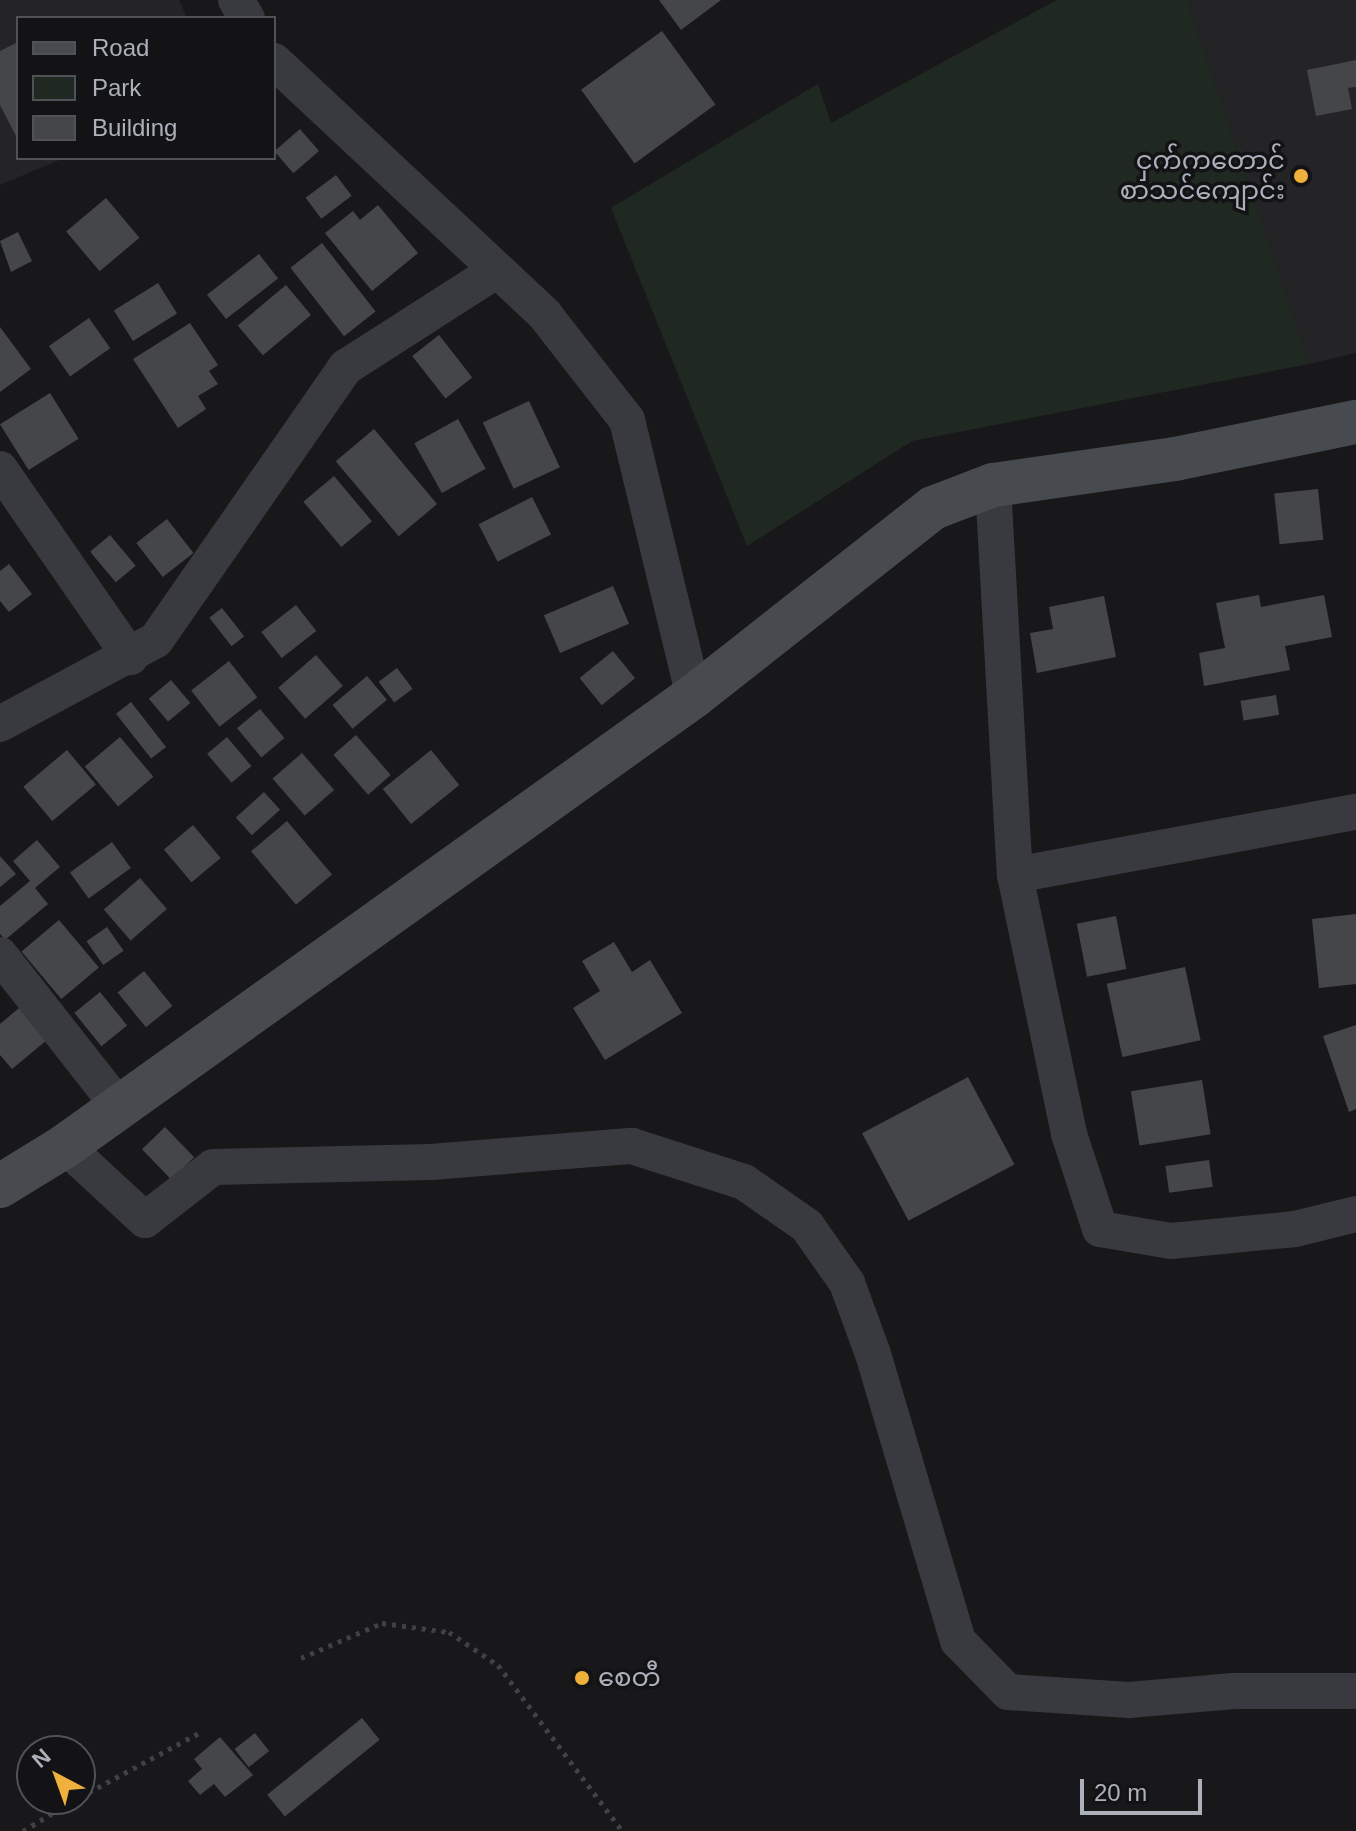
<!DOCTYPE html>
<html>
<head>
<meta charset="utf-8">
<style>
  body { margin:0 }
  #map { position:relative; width:1356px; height:1831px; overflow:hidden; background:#18181a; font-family:Arial,"Noto Sans Myanmar",sans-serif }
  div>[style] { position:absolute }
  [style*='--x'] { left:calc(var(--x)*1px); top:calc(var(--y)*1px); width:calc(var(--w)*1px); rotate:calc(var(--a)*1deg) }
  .built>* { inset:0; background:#242427 }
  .green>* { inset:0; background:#202921 }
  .building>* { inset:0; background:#45464a; transform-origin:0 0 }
  .round { border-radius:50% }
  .path>* { height:5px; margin-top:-2.5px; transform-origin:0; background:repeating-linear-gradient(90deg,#3f4146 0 4px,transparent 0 10px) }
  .street>* { height:36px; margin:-18px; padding:0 18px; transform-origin:18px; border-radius:18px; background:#393a3f }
  .secondary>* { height:44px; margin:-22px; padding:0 22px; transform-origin:22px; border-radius:22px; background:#474a4f }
  .dots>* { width:22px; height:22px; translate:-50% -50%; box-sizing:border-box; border:4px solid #131316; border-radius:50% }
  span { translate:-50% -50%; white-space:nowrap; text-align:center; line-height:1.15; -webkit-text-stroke:7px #131316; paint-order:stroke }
  .poi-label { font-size:26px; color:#abb0ba }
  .right { translate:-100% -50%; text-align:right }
  .left { translate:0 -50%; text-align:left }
  .legend { position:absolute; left:16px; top:16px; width:260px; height:144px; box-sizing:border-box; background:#131316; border:2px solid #505258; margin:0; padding:10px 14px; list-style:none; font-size:24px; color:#abb0ba }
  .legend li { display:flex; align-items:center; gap:16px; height:40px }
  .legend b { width:40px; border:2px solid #505258 }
  .north { position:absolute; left:16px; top:1735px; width:80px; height:80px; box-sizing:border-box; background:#131316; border:2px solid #505258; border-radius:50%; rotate:319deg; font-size:22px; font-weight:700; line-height:32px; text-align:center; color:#abb0ba }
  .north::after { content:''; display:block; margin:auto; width:28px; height:36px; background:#efb03c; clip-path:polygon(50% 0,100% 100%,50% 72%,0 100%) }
  .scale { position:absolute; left:1080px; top:1779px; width:122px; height:36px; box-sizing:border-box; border:4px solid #abb0ba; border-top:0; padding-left:10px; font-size:24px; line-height:28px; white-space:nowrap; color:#abb0ba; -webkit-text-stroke:6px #131316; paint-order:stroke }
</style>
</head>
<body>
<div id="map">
  <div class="built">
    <div style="clip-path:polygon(0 0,179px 0,187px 18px,18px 18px,18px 158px,64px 158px,0 185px)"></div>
    <div style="clip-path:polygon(1187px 0,1356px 0,1356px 353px,1309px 364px)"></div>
  </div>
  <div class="green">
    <div style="clip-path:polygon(1057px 0,1187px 0,1309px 364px,912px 441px,747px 546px,611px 208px,818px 84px,831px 123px)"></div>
  </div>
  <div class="building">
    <div style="clip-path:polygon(659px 0,721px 0,681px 30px)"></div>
    <div style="left:662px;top:31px;width:91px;height:100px;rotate:54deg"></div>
    <div style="clip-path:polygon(18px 42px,18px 140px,0 105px,0 51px)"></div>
    <div style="clip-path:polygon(1356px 60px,1356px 87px,1348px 88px,1352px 109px,1316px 116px,1307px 70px)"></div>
    <div style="left:300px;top:129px;width:29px;height:34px;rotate:49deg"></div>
    <div style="left:336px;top:175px;width:26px;height:38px;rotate:53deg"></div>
    <div style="left:106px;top:198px;width:52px;height:52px;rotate:50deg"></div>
    <div style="clip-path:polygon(378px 205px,418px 253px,372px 291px,325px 233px,353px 211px,360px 220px)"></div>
    <div style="clip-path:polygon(18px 232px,32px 261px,11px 272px,0 241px)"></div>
    <div style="left:322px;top:243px;width:87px;height:40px;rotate:52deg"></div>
    <div style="left:259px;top:254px;width:31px;height:66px;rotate:52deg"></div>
    <div style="left:158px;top:283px;width:36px;height:52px;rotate:58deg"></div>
    <div style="left:286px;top:285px;width:39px;height:63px;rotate:50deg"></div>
    <div style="left:89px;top:318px;width:37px;height:49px;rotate:55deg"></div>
    <div style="clip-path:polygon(190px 323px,218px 365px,209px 371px,218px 384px,198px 396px,206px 409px,178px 428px,133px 359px)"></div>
    <div style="clip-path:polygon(0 327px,31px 369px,0 392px)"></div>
    <div style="left:439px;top:335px;width:54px;height:34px;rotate:52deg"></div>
    <div style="left:50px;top:393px;width:54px;height:59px;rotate:58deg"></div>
    <div style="left:529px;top:401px;width:73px;height:51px;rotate:65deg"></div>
    <div style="left:458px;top:419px;width:57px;height:50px;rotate:61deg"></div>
    <div style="left:374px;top:429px;width:98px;height:50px;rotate:50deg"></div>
    <div style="left:334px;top:476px;width:59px;height:40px;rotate:50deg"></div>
    <div style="left:1318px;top:489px;width:51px;height:44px;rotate:84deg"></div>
    <div style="left:532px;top:497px;width:42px;height:60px;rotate:63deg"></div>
    <div style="left:167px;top:519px;width:43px;height:39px;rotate:52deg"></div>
    <div style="left:110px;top:535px;width:40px;height:26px;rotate:50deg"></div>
    <div style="clip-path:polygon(9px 564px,32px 594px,9px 612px,0 601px,0 571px)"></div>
    <div style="left:613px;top:586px;width:41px;height:75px;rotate:67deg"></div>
    <div style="clip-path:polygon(1259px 595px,1261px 607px,1324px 595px,1332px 637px,1285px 646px,1290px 670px,1204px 686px,1199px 653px,1225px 648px,1216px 603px)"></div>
    <div style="clip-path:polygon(1104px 596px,1116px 657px,1037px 673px,1030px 633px,1053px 629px,1049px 607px)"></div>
    <div style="left:296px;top:605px;width:33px;height:44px;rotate:52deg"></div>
    <div style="left:222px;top:608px;width:36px;height:16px;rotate:52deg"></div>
    <div style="left:613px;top:651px;width:35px;height:43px;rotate:51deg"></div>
    <div style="left:316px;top:655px;width:41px;height:50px;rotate:49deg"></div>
    <div style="left:229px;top:661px;width:46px;height:48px;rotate:52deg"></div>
    <div style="left:397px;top:668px;width:26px;height:23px;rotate:53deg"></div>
    <div style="left:367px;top:676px;width:31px;height:45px;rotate:50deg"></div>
    <div style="left:171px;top:680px;width:30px;height:29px;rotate:50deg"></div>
    <div style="left:1276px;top:695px;width:20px;height:36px;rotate:81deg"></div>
    <div style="left:131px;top:702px;width:57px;height:19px;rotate:52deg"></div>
    <div style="left:260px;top:709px;width:38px;height:30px;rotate:50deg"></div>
    <div style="left:356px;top:735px;width:53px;height:30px;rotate:49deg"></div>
    <div style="left:120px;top:737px;width:52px;height:46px;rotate:50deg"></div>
    <div style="left:227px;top:737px;width:38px;height:26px;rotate:50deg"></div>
    <div style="left:67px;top:750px;width:45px;height:57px;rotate:50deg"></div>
    <div style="left:431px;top:750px;width:45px;height:62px;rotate:51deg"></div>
    <div style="left:302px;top:753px;width:49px;height:39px;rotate:49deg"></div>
    <div style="left:264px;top:792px;width:24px;height:38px;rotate:48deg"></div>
    <div style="left:287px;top:821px;width:70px;height:47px;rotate:50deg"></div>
    <div style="left:193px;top:825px;width:43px;height:38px;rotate:50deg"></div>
    <div style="clip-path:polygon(37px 840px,60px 867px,35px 888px,48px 904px,5px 940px,0 934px,0 906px,30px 881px,13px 861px)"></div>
    <div style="left:112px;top:842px;width:32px;height:52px;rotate:54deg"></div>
    <div style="clip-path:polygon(0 856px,16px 874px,0 887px)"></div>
    <div style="left:140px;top:878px;width:41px;height:48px;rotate:49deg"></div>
    <div style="clip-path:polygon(1356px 914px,1356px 984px,1319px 988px,1312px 919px)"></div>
    <div style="left:1116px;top:916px;width:54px;height:40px;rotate:79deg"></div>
    <div style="left:59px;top:920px;width:62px;height:49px;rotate:50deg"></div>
    <div style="left:107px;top:927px;width:29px;height:25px;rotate:55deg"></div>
    <div style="clip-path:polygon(614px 942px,632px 972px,650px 960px,682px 1013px,605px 1060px,573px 1008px,600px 991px,582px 961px)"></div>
    <div style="left:1185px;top:967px;width:75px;height:80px;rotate:78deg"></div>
    <div style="left:144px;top:971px;width:45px;height:34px;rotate:51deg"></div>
    <div style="left:100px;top:992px;width:43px;height:33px;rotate:51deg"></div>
    <div style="clip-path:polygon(19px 1008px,47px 1040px,12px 1069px,0 1055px,0 1024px)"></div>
    <div style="clip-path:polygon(1356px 1025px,1356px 1109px,1349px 1112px,1323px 1036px)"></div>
    <div style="left:968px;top:1077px;width:99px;height:120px;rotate:62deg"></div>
    <div style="left:1202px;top:1080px;width:55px;height:72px;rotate:81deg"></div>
    <div style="left:165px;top:1127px;width:42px;height:32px;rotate:46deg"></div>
    <div style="left:1209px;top:1160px;width:27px;height:44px;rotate:82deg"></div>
    <div class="round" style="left:574px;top:1671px;width:16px;height:16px"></div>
    <div style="left:362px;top:1718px;width:28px;height:122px;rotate:51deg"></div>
    <div style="left:255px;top:1733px;width:23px;height:26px;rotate:52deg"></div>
    <div style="clip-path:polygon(220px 1737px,253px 1775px,225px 1797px,214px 1784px,200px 1795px,188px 1781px,202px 1769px,194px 1759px)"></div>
  </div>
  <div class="path">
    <div style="--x:301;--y:1658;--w:88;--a:-23.4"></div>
    <div style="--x:382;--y:1623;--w:68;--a:7.7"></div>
    <div style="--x:449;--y:1632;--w:59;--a:34"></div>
    <div style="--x:498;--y:1665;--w:207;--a:53.2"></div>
    <div style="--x:80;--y:1797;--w:135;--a:-28.3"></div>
    <div style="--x:23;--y:1831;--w:62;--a:-31.1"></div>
  </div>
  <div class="street">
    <div style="--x:236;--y:0;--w:21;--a:59"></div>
    <div style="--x:274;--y:61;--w:371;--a:43.1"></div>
    <div style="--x:545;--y:315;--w:133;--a:52"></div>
    <div style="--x:627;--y:420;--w:284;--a:76.4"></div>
    <div style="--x:0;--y:469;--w:229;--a:55.3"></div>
    <div style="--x:993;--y:485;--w:391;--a:86.8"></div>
    <div style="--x:1015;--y:875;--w:265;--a:78.2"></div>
    <div style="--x:1069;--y:1134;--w:100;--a:71.9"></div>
    <div style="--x:1100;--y:1229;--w:72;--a:9.6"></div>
    <div style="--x:1171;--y:1241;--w:125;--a:-5.5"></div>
    <div style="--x:1295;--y:1229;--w:63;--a:-13.8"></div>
    <div style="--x:0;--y:724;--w:177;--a:-28.3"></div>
    <div style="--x:156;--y:640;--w:333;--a:-55.2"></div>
    <div style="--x:346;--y:367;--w:179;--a:-32.7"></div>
    <div style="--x:1015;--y:875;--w:347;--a:-10.5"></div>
    <div style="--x:0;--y:955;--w:193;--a:51.9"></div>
    <div style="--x:65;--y:1146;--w:109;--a:42.8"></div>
    <div style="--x:145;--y:1220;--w:86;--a:-37.9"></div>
    <div style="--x:213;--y:1167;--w:218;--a:-1.3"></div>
    <div style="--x:431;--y:1162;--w:202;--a:-4.6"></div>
    <div style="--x:632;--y:1146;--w:118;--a:17.8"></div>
    <div style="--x:744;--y:1182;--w:77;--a:34.9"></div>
    <div style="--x:807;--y:1226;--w:70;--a:54.9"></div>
    <div style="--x:847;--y:1283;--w:76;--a:69.9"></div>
    <div style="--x:873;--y:1354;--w:299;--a:73.5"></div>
    <div style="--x:958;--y:1641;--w:71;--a:45.6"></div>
    <div style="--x:1008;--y:1692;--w:121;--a:3.8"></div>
    <div style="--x:1129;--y:1700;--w:105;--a:-4.9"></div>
    <div style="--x:1234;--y:1691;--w:122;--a:0"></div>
  </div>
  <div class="secondary">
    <div style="--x:0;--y:1186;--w:76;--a:-31.6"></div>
    <div style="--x:65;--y:1146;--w:773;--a:-35.58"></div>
    <div style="--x:694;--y:696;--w:304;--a:-38.2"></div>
    <div style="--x:933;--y:508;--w:64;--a:-21"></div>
    <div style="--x:993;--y:485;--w:184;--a:-8.1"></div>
    <div style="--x:1175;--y:459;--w:185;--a:-11.6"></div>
  </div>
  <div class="dots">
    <div style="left:1301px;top:176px;background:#efb03c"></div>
    <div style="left:582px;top:1678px;background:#efb03c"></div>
  </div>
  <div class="poi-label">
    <span class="right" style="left:1285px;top:176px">ငှက်ကတောင်<br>စာသင်ကျောင်း</span>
    <span class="left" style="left:598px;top:1678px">စေတီ</span>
  </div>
  <ul class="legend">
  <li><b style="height:10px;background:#474a4f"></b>Road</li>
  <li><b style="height:22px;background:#202921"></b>Park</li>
  <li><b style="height:22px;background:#45464a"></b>Building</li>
  </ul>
  <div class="north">N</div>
  <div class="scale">20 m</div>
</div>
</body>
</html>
